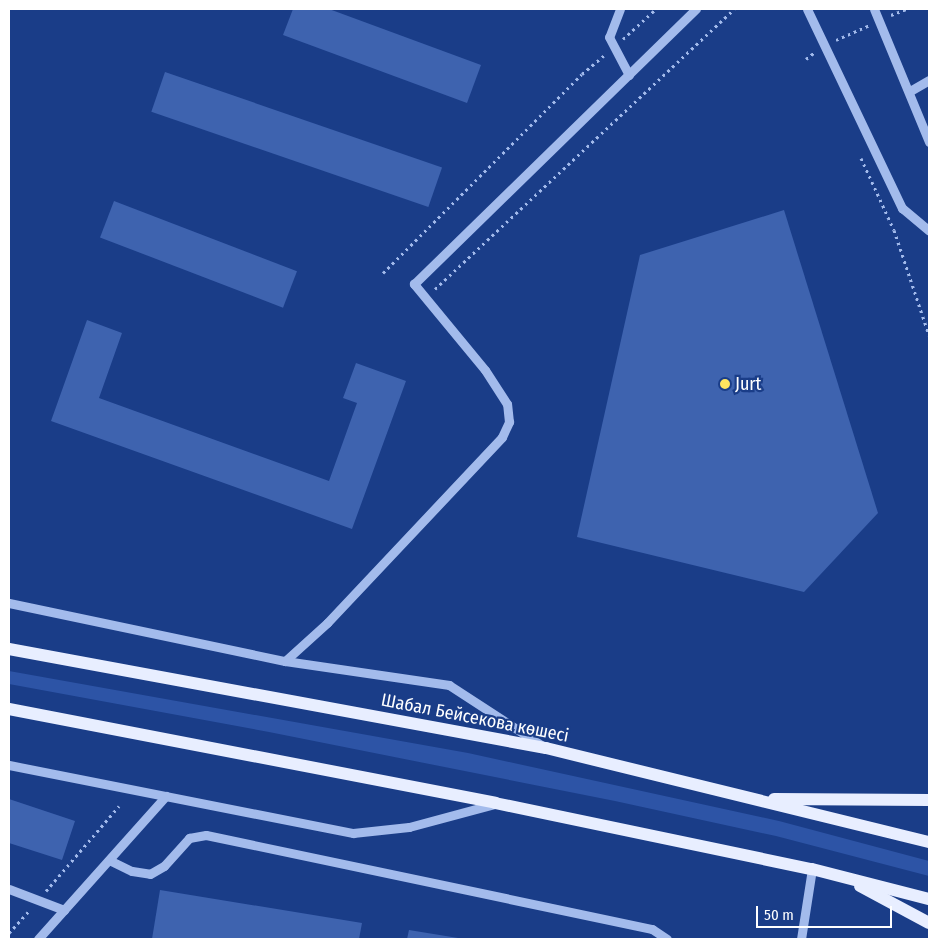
<!DOCTYPE html>
<html>
<head>
<meta charset="utf-8">
<style>
  body { margin:0 }
  #map { position:relative; width:938px; height:948px; overflow:hidden; background:#1a3d88; font-family:"Fira Sans Condensed",sans-serif }
  div>[style] { position:absolute }
  [style*='--x'] { left:calc(var(--x)*1px); top:calc(var(--y)*1px); width:calc(var(--w)*1px); rotate:calc(var(--a)*1deg) }
  .green>* { inset:0; background:#2d54a6 }
  .building>* { inset:0; background:#3e63af; transform-origin:0 0 }
  .path>* { height:3px; margin-top:-1.5px; transform-origin:0; background:repeating-linear-gradient(90deg,#a3bbec 0 2.5px,transparent 0 6.5px) }
  .minor>* { height:9px; margin:-4.5px; padding:0 4.5px; transform-origin:4.5px; border-radius:4.5px; background:#a3bbec }
  .major>* { height:12px; margin:-6px; padding:0 6px; transform-origin:6px; border-radius:6px; background:#e8eeff }
  .dots>* { width:14px; height:14px; translate:-50% -50%; box-sizing:border-box; border:2px solid #1a3d88; border-radius:50% }
  span { translate:-50% -50%; white-space:nowrap; text-align:center; line-height:1.15; -webkit-text-stroke:4.5px #1a3d88; paint-order:stroke }
  .poi-label { font-size:18px; color:#fff }
  .left { translate:0 -50%; text-align:left }
  .street-label { font-size:18px; color:#fff }
  .frame { position:absolute; inset:0; border:10px solid #fff; pointer-events:none }
  .scale { position:absolute; left:756px; top:906px; width:136px; height:22px; box-sizing:border-box; border:2px solid #fff; border-top:0; padding-left:6px; font-size:15px; line-height:18px; white-space:nowrap; color:#fff; -webkit-text-stroke:4px #1a3d88; paint-order:stroke }
</style>
</head>
<body>
<div id="map">
  <div class="green">
    <div style="clip-path:polygon(9px 671px,468px 753px,779px 821px,929px 861px,929px 876px,776px 836px,615px 801px,269px 732px,9px 684px)"></div>
  </div>
  <div class="building">
    <div style="clip-path:polygon(293px 9px,329px 9px,481px 65px,467px 103px,283px 35px)"></div>
    <div style="left:165px;top:72px;width:293px;height:42px;rotate:19deg"></div>
    <div style="left:114px;top:201px;width:196px;height:39px;rotate:21deg"></div>
    <div style="clip-path:polygon(784px 210px,878px 513px,804px 592px,577px 537px,640px 255px)"></div>
    <div style="clip-path:polygon(87px 320px,122px 333px,99px 398px,329px 481px,357px 403px,343px 398px,356px 363px,406px 381px,352px 529px,51px 421px)"></div>
    <div style="clip-path:polygon(9px 799px,75px 821px,62px 860px,9px 843px)"></div>
    <div style="clip-path:polygon(160px 890px,362px 923px,359px 939px,152px 939px)"></div>
    <div style="clip-path:polygon(409px 930px,458px 938px,458px 939px,407px 939px)"></div>
  </div>
  <div class="path">
    <div style="--x:891;--y:15;--w:17;--a:-21"></div>
    <div style="--x:623;--y:39;--w:45;--a:-42.3"></div>
    <div style="--x:836;--y:40;--w:36;--a:-24"></div>
    <div style="--x:806;--y:59;--w:11;--a:-38"></div>
    <div style="--x:861;--y:158;--w:79;--a:65.4"></div>
    <div style="--x:894;--y:230;--w:111;--a:71.6"></div>
    <div style="--x:383;--y:273;--w:281;--a:-45"></div>
    <div style="--x:582;--y:74;--w:30;--a:-40"></div>
    <div style="--x:435;--y:289;--w:410;--a:-43.1"></div>
    <div style="--x:46;--y:891;--w:112;--a:-49.3"></div>
    <div style="--x:9;--y:933;--w:30;--a:-48"></div>
  </div>
  <div class="minor">
    <div style="--x:620;--y:9;--w:30;--a:111"></div>
    <div style="--x:609;--y:37;--w:43;--a:62.2"></div>
    <div style="--x:807;--y:9;--w:221;--a:64.5"></div>
    <div style="--x:902;--y:208;--w:35;--a:40"></div>
    <div style="--x:874;--y:9;--w:144;--a:67.5"></div>
    <div style="--x:910;--y:91;--w:22;--a:-30"></div>
    <div style="--x:9;--y:603;--w:282;--a:11.9"></div>
    <div style="--x:285;--y:661;--w:166;--a:8.3"></div>
    <div style="--x:449;--y:685;--w:110;--a:33.1"></div>
    <div style="--x:285;--y:661;--w:57;--a:-42.1"></div>
    <div style="--x:327;--y:623;--w:255;--a:-46.7"></div>
    <div style="--x:502;--y:437;--w:17;--a:-65"></div>
    <div style="--x:509;--y:422;--w:18;--a:-96"></div>
    <div style="--x:507;--y:404;--w:40;--a:-122.9"></div>
    <div style="--x:485;--y:370;--w:112;--a:-129.5"></div>
    <div style="--x:414;--y:284;--w:394;--a:-44.3"></div>
    <div style="--x:9;--y:765;--w:351;--a:11.2"></div>
    <div style="--x:353;--y:833;--w:56;--a:-6.1"></div>
    <div style="--x:409;--y:827;--w:88;--a:-15.1"></div>
    <div style="--x:109;--y:860;--w:25;--a:26"></div>
    <div style="--x:132;--y:871;--w:18;--a:9"></div>
    <div style="--x:150;--y:874;--w:16;--a:-30"></div>
    <div style="--x:164;--y:866;--w:38;--a:-48"></div>
    <div style="--x:189;--y:838;--w:17;--a:-10"></div>
    <div style="--x:206;--y:835;--w:456;--a:11.9"></div>
    <div style="--x:652;--y:929;--w:18;--a:34"></div>
    <div style="--x:9;--y:889;--w:59;--a:20.9"></div>
    <div style="--x:38;--y:939;--w:192;--a:-48.2"></div>
    <div style="--x:801;--y:939;--w:71;--a:-81.1"></div>
  </div>
  <div class="major">
    <div style="--x:9;--y:649;--w:546;--a:10.45"></div>
    <div style="--x:546;--y:748;--w:394;--a:13.8"></div>
    <div style="--x:9;--y:709;--w:495;--a:10.9"></div>
    <div style="--x:495;--y:803;--w:324;--a:11.8"></div>
    <div style="--x:812;--y:869;--w:121;--a:14.4"></div>
    <div style="--x:774;--y:799;--w:155;--a:0.4"></div>
    <div style="--x:860;--y:886;--w:78;--a:28.2"></div>
  </div>
  <div class="dots">
    <div style="left:725px;top:384px;background:#fee45f"></div>
  </div>
  <div class="poi-label">
    <span class="left" style="left:735px;top:384px">Jurt</span>
  </div>
  <div class="street-label">
    <span style="left:475px;top:718px;rotate:11deg">Шабал Бейсекова көшесі</span>
  </div>
  <div class="frame"></div>
  <div class="scale">50 m</div>
</div>
</body>
</html>
